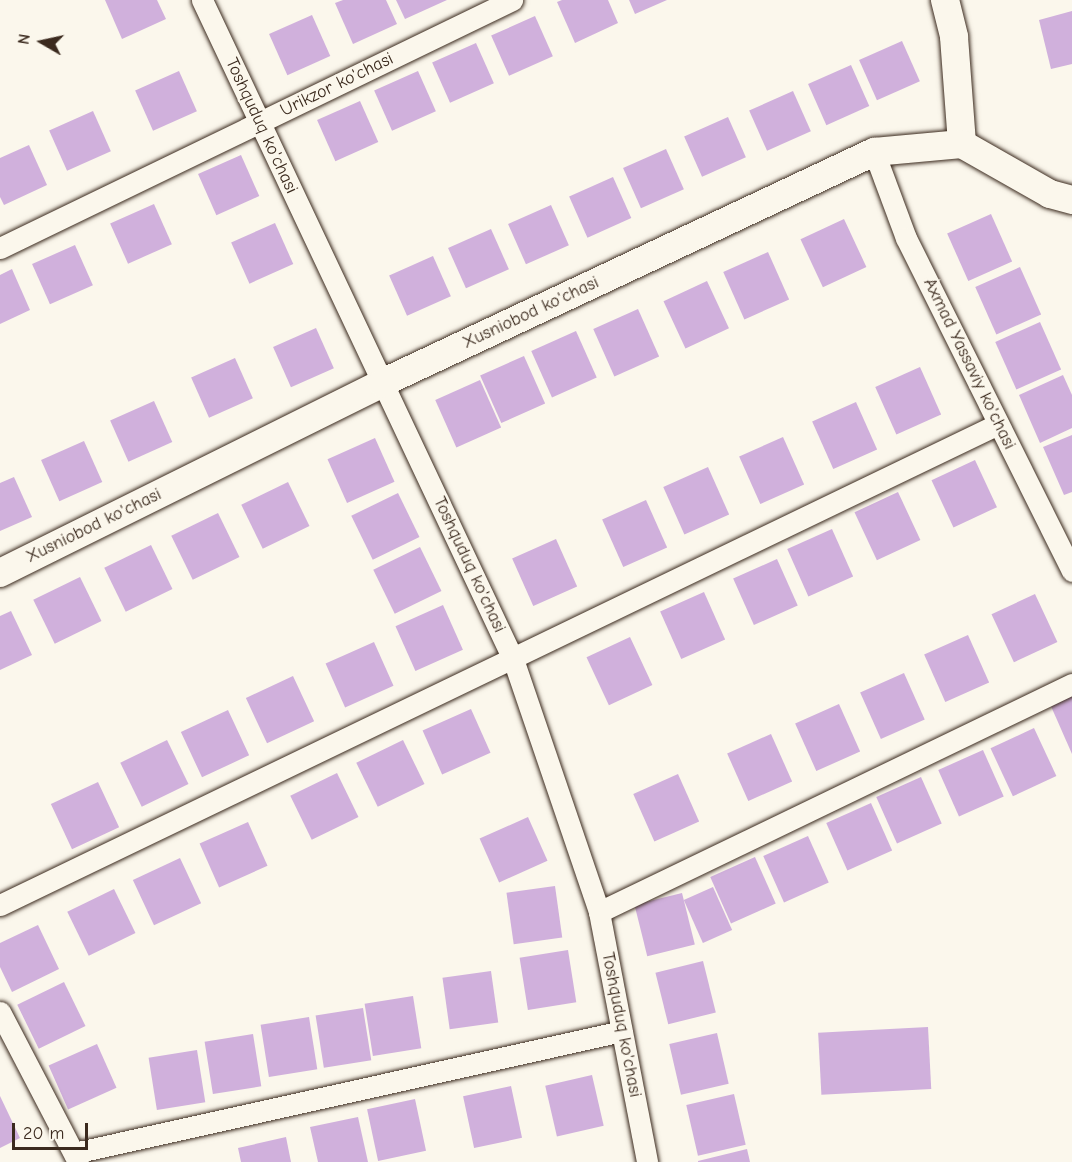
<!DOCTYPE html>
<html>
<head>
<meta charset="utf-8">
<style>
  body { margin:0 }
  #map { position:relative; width:1072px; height:1162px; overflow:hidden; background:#fbf7ec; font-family:"Comic Neue",sans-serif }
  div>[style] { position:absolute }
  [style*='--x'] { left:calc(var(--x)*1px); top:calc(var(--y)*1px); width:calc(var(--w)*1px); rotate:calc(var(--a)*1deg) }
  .building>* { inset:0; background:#d0b0dc; transform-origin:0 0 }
  .roads { filter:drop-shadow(0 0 2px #3b2a1e) drop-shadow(0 0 2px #3b2a1e) }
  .street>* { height:21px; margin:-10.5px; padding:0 10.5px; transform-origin:10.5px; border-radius:10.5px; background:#fbf7ec }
  .secondary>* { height:28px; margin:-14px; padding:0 14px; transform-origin:14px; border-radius:14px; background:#fbf7ec }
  span { translate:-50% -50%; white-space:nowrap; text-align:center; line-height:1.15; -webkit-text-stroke:4.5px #fbf7ec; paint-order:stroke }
  .street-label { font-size:18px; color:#3b2a1e }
  .north { position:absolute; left:12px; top:12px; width:60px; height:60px; -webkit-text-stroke:4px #fbf7ec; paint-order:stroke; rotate:279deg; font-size:16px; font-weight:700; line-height:24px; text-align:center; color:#3b2a1e }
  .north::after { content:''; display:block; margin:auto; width:21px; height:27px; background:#3b2a1e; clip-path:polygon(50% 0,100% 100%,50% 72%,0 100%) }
  .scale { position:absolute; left:12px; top:1123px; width:76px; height:27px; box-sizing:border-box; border:3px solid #3b2a1e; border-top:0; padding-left:8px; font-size:18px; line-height:21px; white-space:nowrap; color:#3b2a1e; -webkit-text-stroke:4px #fbf7ec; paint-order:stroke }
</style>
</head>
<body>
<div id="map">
  <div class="building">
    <div style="clip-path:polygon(105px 0,157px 0,166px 19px,122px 39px)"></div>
    <div style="clip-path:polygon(343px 0,386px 0,397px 24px,353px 44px,335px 3px)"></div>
    <div style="clip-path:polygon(396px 0,447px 0,405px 19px)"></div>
    <div style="clip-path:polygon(562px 0,608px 0,618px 23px,575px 43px,557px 2px)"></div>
    <div style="clip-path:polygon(629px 0,667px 0,635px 14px)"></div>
    <div style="clip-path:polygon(1072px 11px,1072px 64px,1051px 69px,1039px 20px)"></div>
    <div style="left:312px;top:15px;width:45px;height:47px;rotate:66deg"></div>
    <div style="left:535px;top:16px;width:44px;height:48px;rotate:66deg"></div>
    <div style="left:902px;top:41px;width:44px;height:47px;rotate:66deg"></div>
    <div style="left:476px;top:43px;width:44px;height:48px;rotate:66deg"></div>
    <div style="left:851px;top:65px;width:45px;height:47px;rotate:66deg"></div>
    <div style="left:179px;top:71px;width:44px;height:48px;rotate:66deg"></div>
    <div style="left:418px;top:71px;width:44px;height:48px;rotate:66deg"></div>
    <div style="left:793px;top:91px;width:44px;height:48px;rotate:66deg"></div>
    <div style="left:360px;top:101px;width:45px;height:47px;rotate:66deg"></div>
    <div style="left:93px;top:111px;width:44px;height:48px;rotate:66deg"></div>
    <div style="left:728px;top:117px;width:44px;height:48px;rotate:66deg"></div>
    <div style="clip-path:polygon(29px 145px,47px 185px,4px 205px,0 197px,0 158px)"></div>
    <div style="left:666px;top:149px;width:44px;height:47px;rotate:66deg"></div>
    <div style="left:241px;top:155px;width:45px;height:47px;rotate:66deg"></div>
    <div style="left:613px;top:177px;width:45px;height:48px;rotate:66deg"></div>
    <div style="left:154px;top:204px;width:44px;height:48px;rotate:66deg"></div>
    <div style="left:551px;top:205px;width:44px;height:47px;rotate:66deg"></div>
    <div style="left:991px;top:214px;width:52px;height:48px;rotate:66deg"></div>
    <div style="left:844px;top:219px;width:53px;height:48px;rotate:65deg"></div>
    <div style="left:275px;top:223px;width:45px;height:48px;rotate:66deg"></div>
    <div style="left:491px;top:229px;width:44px;height:47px;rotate:66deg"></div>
    <div style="left:75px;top:245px;width:44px;height:47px;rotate:66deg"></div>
    <div style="left:768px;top:252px;width:52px;height:49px;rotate:66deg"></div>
    <div style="left:433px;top:256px;width:44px;height:48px;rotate:66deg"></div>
    <div style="left:1020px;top:267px;width:52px;height:49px;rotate:66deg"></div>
    <div style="clip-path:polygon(12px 269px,30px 310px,0 324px,0 275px)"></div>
    <div style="left:707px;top:281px;width:52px;height:48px;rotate:65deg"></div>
    <div style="left:638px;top:309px;width:52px;height:49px;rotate:66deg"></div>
    <div style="left:1040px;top:322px;width:52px;height:49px;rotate:66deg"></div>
    <div style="left:316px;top:328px;width:44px;height:47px;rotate:66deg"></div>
    <div style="left:576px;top:331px;width:51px;height:49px;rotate:66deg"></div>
    <div style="left:524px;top:356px;width:52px;height:48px;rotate:66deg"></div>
    <div style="left:235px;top:358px;width:44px;height:48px;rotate:66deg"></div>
    <div style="left:920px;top:367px;width:52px;height:49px;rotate:66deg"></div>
    <div style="clip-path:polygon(1063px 375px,1072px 395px,1072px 428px,1040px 443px,1019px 395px)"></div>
    <div style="left:480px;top:380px;width:52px;height:49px;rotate:66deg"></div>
    <div style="left:154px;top:401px;width:45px;height:48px;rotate:66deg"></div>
    <div style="left:856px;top:402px;width:52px;height:48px;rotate:66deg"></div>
    <div style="clip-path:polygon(1072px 435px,1072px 492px,1064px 495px,1043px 447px)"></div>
    <div style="left:783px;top:437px;width:52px;height:48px;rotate:66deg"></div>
    <div style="left:375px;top:438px;width:48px;height:52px;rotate:66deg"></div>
    <div style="left:84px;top:441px;width:45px;height:47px;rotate:66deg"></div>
    <div style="left:975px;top:460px;width:52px;height:48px;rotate:65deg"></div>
    <div style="left:708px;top:467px;width:52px;height:49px;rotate:66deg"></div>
    <div style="clip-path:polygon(14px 477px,32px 517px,0 531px,0 483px)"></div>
    <div style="left:288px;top:482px;width:49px;height:52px;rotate:64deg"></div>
    <div style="left:898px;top:492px;width:53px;height:48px;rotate:65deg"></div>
    <div style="left:398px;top:493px;width:49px;height:52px;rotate:64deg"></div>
    <div style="left:646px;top:500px;width:52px;height:48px;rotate:66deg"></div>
    <div style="left:218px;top:513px;width:49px;height:52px;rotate:64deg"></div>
    <div style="left:832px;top:529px;width:52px;height:49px;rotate:66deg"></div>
    <div style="left:556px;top:539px;width:52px;height:48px;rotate:66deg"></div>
    <div style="left:151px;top:545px;width:49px;height:52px;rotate:64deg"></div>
    <div style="left:420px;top:547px;width:49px;height:52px;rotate:64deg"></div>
    <div style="left:777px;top:559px;width:51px;height:48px;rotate:66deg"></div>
    <div style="left:80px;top:577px;width:49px;height:52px;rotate:64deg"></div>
    <div style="left:704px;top:592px;width:52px;height:48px;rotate:66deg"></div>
    <div style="left:1035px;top:594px;width:53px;height:48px;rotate:65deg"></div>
    <div style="left:443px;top:605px;width:49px;height:52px;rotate:66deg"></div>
    <div style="clip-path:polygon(11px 611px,32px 655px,0 670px,0 616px)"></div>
    <div style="left:968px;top:635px;width:52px;height:48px;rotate:66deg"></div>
    <div style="left:630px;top:637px;width:53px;height:48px;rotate:65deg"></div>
    <div style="left:374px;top:642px;width:48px;height:53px;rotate:66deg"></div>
    <div style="left:904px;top:673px;width:51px;height:48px;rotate:66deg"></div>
    <div style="left:293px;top:676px;width:50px;height:52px;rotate:65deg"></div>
    <div style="clip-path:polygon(1072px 694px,1072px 754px,1050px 704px)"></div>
    <div style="left:839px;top:704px;width:52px;height:48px;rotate:66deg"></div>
    <div style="left:471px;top:709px;width:48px;height:53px;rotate:66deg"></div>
    <div style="left:228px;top:710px;width:50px;height:52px;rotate:65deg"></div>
    <div style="left:1034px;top:728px;width:53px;height:48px;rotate:65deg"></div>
    <div style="left:771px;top:734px;width:52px;height:48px;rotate:66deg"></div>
    <div style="left:167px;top:740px;width:49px;height:52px;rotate:64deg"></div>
    <div style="left:403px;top:740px;width:49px;height:52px;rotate:64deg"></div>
    <div style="left:983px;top:750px;width:51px;height:49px;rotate:66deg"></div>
    <div style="left:337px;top:773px;width:49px;height:52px;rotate:64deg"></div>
    <div style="left:678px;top:774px;width:52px;height:49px;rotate:66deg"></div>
    <div style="left:921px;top:777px;width:51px;height:49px;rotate:66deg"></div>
    <div style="left:98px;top:782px;width:50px;height:52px;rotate:65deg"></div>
    <div style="left:871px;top:803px;width:52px;height:49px;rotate:66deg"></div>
    <div style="left:528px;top:817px;width:48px;height:53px;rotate:66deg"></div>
    <div style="left:248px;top:822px;width:48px;height:53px;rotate:66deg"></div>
    <div style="left:808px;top:836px;width:51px;height:49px;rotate:66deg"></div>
    <div style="left:755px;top:857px;width:51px;height:49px;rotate:66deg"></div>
    <div style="left:180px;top:858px;width:50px;height:52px;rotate:65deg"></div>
    <div style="left:555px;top:886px;width:52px;height:49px;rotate:82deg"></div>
    <div style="left:713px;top:887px;width:47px;height:32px;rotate:66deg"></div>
    <div style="left:114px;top:889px;width:49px;height:52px;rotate:64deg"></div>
    <div style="left:682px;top:893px;width:53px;height:49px;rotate:76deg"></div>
    <div style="clip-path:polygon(38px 925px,59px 969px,12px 992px,0 967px,0 943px)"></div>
    <div style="left:568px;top:950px;width:53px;height:49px;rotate:81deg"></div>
    <div style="left:703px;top:961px;width:53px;height:49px;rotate:76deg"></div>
    <div style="left:491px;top:971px;width:52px;height:49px;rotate:82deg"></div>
    <div style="left:64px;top:982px;width:49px;height:52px;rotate:64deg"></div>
    <div style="left:413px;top:996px;width:53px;height:49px;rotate:81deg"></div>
    <div style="left:363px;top:1008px;width:53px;height:48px;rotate:81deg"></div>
    <div style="left:309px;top:1017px;width:53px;height:49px;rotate:81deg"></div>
    <div style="left:928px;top:1027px;width:62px;height:110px;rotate:87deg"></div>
    <div style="left:717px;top:1033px;width:52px;height:49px;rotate:77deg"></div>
    <div style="left:253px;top:1034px;width:53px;height:49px;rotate:81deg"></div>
    <div style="left:97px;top:1044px;width:48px;height:53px;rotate:66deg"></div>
    <div style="left:197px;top:1050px;width:53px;height:49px;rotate:81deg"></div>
    <div style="left:592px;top:1075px;width:52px;height:48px;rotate:77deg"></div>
    <div style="left:511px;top:1086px;width:53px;height:49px;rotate:78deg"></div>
    <div style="left:734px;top:1094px;width:52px;height:49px;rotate:77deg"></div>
    <div style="clip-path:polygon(0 1096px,20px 1138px,0 1148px)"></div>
    <div style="left:415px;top:1099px;width:53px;height:49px;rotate:78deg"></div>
    <div style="clip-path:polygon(358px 1117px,368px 1162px,318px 1162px,310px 1127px)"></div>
    <div style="clip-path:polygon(286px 1137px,291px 1162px,241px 1162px,238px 1148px)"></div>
    <div style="clip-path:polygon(747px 1149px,750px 1162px,698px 1162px,698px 1161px)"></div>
  </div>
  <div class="roads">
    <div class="street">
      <div style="--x:202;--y:0;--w:729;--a:64.74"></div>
      <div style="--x:513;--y:659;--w:267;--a:71.2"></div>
      <div style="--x:599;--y:912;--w:255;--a:79.1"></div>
      <div style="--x:874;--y:152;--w:92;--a:69.6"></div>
      <div style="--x:906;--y:238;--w:372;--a:63.5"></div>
      <div style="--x:0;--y:248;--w:569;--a:-25.84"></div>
      <div style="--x:0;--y:905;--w:1108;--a:-25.73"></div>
      <div style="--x:599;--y:912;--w:525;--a:-25.74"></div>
      <div style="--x:0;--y:1012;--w:169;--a:62.5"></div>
      <div style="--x:74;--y:1153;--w:561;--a:-12.55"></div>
    </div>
    <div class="secondary">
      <div style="--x:945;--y:0;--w:38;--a:76"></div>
      <div style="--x:954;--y:37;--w:107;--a:85.7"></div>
      <div style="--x:0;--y:573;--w:427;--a:-26.4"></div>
      <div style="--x:382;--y:383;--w:544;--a:-25.15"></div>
      <div style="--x:874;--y:152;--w:88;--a:-5.2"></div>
      <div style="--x:962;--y:144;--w:101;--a:29.6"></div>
      <div style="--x:1050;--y:194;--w:23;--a:15"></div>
    </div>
  </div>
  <div class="street-label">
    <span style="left:337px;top:85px;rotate:-26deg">Urikzor ko'chasi</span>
    <span style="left:261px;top:126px;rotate:65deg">Toshquduq ko'chasi</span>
    <span style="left:531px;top:313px;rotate:-25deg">Xusniobod ko'chasi</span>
    <span style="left:969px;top:364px;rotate:64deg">Axmad Yassaviy ko'chasi</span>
    <span style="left:94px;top:526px;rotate:-26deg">Xusniobod ko'chasi</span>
    <span style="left:469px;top:565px;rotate:65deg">Toshquduq ko'chasi</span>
    <span style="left:621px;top:1025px;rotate:79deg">Toshquduq ko'chasi</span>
  </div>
  <div class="north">N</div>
  <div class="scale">20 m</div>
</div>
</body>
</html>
